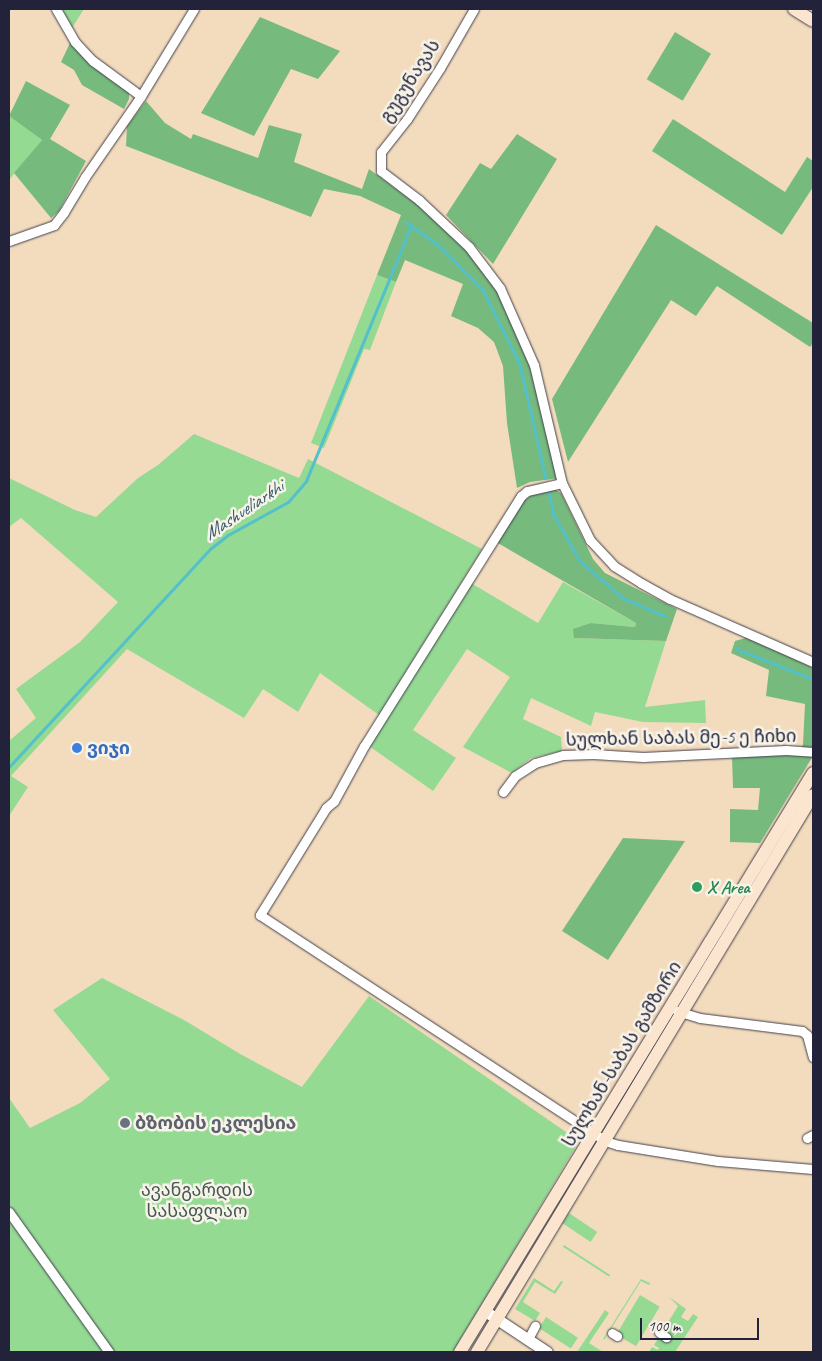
<!DOCTYPE html>
<html>
<head>
<meta charset="utf-8">
<style>
  body { margin:0 }
  #map { position:relative; width:822px; height:1361px; overflow:hidden; background:#f3dcbd; font-family:Caveat,"Noto Sans Georgian",sans-serif }
  div>[style] { position:absolute }
  [style*='--x'] { left:calc(var(--x)*1px); top:calc(var(--y)*1px); width:calc(var(--w)*1px); rotate:calc(var(--a)*1deg) }
  .green>* { inset:0; background:#94da93; transform-origin:0 0 }
  .forest>* { inset:0; background:#77ba7d; transform-origin:0 0 }
  .stream>* { height:2.5px; margin:-1.25px; padding:0 1.25px; transform-origin:1.25px; border-radius:1.25px; background:#53c0ca }
  .roads { filter:drop-shadow(0 0 1px #413e4e) drop-shadow(0 0 1px #413e4e) }
  .minor>* { height:9px; margin:-4.5px; padding:0 4.5px; transform-origin:4.5px; border-radius:4.5px; background:#fff }
  .tertiary>* { height:11px; margin:-5.5px; padding:0 5.5px; transform-origin:5.5px; border-radius:5.5px; background:#fff }
  .secondary>* { height:12px; margin:-6px; padding:0 6px; transform-origin:6px; border-radius:6px; background:#fbe5cf }
  .dots>* { width:14px; height:14px; translate:-50% -50%; box-sizing:border-box; border:2px solid #f7f3e8; border-radius:50% }
  span { translate:-50% -50%; white-space:nowrap; text-align:center; line-height:1.15; -webkit-text-stroke:5px #f7f3e8; paint-order:stroke }
  .street-label { font-size:18px; color:#22223b }
  .shop-label { font-size:18px; color:#366cbe; font-weight:700 }
  .left { translate:0 -50%; text-align:left }
  .leisure-label { font-size:18px; color:#27864d; font-weight:700 }
  .worship-label { font-size:18px; color:#5b616d; font-weight:700 }
  .park-label { font-size:18px; color:#445955 }
  .water-label { font-size:19px; color:#33596d; font-style:italic }
  .frame { position:absolute; inset:0; border:10px solid #22223b; pointer-events:none }
  .scale { position:absolute; left:640px; top:1318px; width:119px; height:22px; box-sizing:border-box; border:2px solid #22223b; border-top:0; padding-left:6px; font-size:15px; line-height:18px; white-space:nowrap; color:#22223b; -webkit-text-stroke:4px #f7f3e8; paint-order:stroke }
</style>
</head>
<body>
<div id="map">
  <div class="green">
    <div style="clip-path:polygon(62px 9px,84px 9px,72px 28px)"></div>
    <div style="clip-path:polygon(9px 116px,42px 140px,9px 180px)"></div>
    <div style="clip-path:polygon(377px 275px,396px 282px,370px 350px,364px 349px,324px 448px,311px 443px)"></div>
    <div style="clip-path:polygon(194px 434px,299px 478px,308px 459px,482px 549px,379px 715px,320px 673px,298px 712px,263px 689px,244px 718px,127px 649px,11px 776px,28px 787px,9px 816px,9px 741px,36px 718px,16px 689px,80px 642px,118px 602px,21px 518px,9px 527px,9px 478px,75px 510px,96px 517px,138px 478px,158px 465px)"></div>
    <div style="clip-path:polygon(563px 582px,636px 623px,635px 627px,591px 623px,574px 638px,666px 641px,645px 707px,705px 700px,706px 723px,643px 722px,595px 712px,591px 726px,531px 698px,523px 719px,561px 737px,562px 751px,531px 758px,512px 773px,463px 747px,510px 677px,467px 649px,413px 730px,456px 758px,433px 791px,369px 746px,471px 583px,538px 623px)"></div>
    <div style="clip-path:polygon(102px 978px,184px 1020px,242px 1055px,302px 1087px,369px 996px,579px 1141px,453px 1352px,9px 1352px,9px 1098px,30px 1128px,80px 1103px,110px 1079px,53px 1010px)"></div>
    <div style="left:569px;top:1213px;width:34px;height:12px;rotate:34deg"></div>
    <div style="left:564px;top:1245px;width:55px;height:2px;rotate:33deg"></div>
    <div style="clip-path:polygon(534px 1278px,554px 1291px,561px 1281px,563px 1282px,555px 1294px,535px 1282px,523px 1302px,540px 1313px,535px 1321px,515px 1309px)"></div>
    <div style="clip-path:polygon(641px 1279px,650px 1283px,649px 1285px,641px 1281px,604px 1340px,603px 1339px)"></div>
    <div style="left:640px;top:1295px;width:23px;height:46px;rotate:31deg"></div>
    <div style="clip-path:polygon(669px 1297px,686px 1309px,681px 1317px,688px 1321px,693px 1314px,698px 1317px,675px 1352px,649px 1352px,652px 1347px,658px 1350px,659px 1348px,654px 1345px,678px 1306px)"></div>
    <div style="clip-path:polygon(605px 1310px,609px 1313px,589px 1343px,603px 1352px,577px 1352px)"></div>
    <div style="left:546px;top:1317px;width:38px;height:13px;rotate:33deg"></div>
  </div>
  <div class="forest">
    <div style="clip-path:polygon(260px 17px,340px 51px,318px 79px,291px 69px,254px 136px,201px 113px)"></div>
    <div style="left:675px;top:32px;width:42px;height:55px;rotate:31deg"></div>
    <div style="clip-path:polygon(70px 43px,89px 63px,129px 91px,129px 99px,124px 109px,82px 85px,74px 70px,61px 62px)"></div>
    <div style="clip-path:polygon(26px 81px,70px 105px,50px 139px,86px 161px,59px 211px,51px 218px,14px 173px,42px 140px,9px 116px)"></div>
    <div style="clip-path:polygon(146px 101px,165px 123px,191px 139px,193px 134px,258px 158px,269px 125px,302px 134px,294px 162px,362px 189px,369px 169px,422px 208px,465px 248px,497px 290px,530px 367px,559px 478px,530px 482px,517px 488px,507px 423px,503px 366px,494px 342px,478px 328px,451px 316px,463px 284px,405px 260px,396px 282px,377px 275px,401px 215px,360px 196px,324px 189px,311px 217px,126px 146px,127px 126px)"></div>
    <div style="clip-path:polygon(673px 119px,785px 192px,807px 157px,813px 161px,813px 187px,782px 235px,652px 151px)"></div>
    <div style="clip-path:polygon(517px 134px,557px 159px,493px 264px,446px 215px,480px 163px,491px 169px)"></div>
    <div style="clip-path:polygon(656px 225px,813px 323px,813px 343px,810px 347px,717px 286px,696px 316px,671px 300px,568px 462px,552px 399px)"></div>
    <div style="clip-path:polygon(553px 488px,561px 493px,593px 559px,605px 573px,677px 609px,666px 641px,574px 638px,573px 629px,591px 623px,635px 627px,636px 623px,496px 542px,523px 502px,538px 490px)"></div>
    <div style="clip-path:polygon(749px 637px,813px 668px,813px 756px,760px 843px,730px 842px,730px 809px,758px 810px,760px 788px,733px 788px,732px 756px,799px 755px,803px 744px,805px 704px,766px 696px,769px 670px,731px 653px,735px 641px)"></div>
    <div style="clip-path:polygon(623px 838px,685px 841px,608px 960px,562px 931px)"></div>
  </div>
  <div class="stream">
    <div style="--x:406;--y:222;--w:42;--a:35.2"></div>
    <div style="--x:440;--y:246;--w:62;--a:45.7"></div>
    <div style="--x:483;--y:290;--w:83;--a:63.4"></div>
    <div style="--x:520;--y:364;--w:117;--a:77.2"></div>
    <div style="--x:549;--y:493;--w:23;--a:77"></div>
    <div style="--x:554;--y:515;--w:53;--a:60.5"></div>
    <div style="--x:580;--y:561;--w:57;--a:40.7"></div>
    <div style="--x:623;--y:598;--w:46;--a:23.2"></div>
    <div style="--x:737;--y:649;--w:82;--a:21.5"></div>
    <div style="--x:9;--y:767;--w:297;--a:-47.3"></div>
    <div style="--x:210;--y:549;--w:23;--a:-38"></div>
    <div style="--x:228;--y:535;--w:68;--a:-28.8"></div>
    <div style="--x:288;--y:502;--w:28;--a:-49"></div>
    <div style="--x:306;--y:481;--w:276;--a:-67.6"></div>
  </div>
  <div class="roads">
    <div class="minor">
      <div style="--x:56;--y:9;--w:38;--a:60"></div>
      <div style="--x:75;--y:42;--w:26;--a:47"></div>
      <div style="--x:93;--y:61;--w:59;--a:36.1"></div>
      <div style="--x:474;--y:9;--w:68;--a:120"></div>
      <div style="--x:440;--y:68;--w:61;--a:122.9"></div>
      <div style="--x:407;--y:119;--w:42;--a:128.2"></div>
      <div style="--x:381;--y:152;--w:19;--a:90"></div>
      <div style="--x:381;--y:171;--w:48;--a:37.3"></div>
      <div style="--x:419;--y:200;--w:69;--a:43.2"></div>
      <div style="--x:469;--y:247;--w:51;--a:52.9"></div>
      <div style="--x:500;--y:288;--w:84;--a:66.2"></div>
      <div style="--x:534;--y:365;--w:121;--a:76.7"></div>
      <div style="--x:562;--y:483;--w:64;--a:63.8"></div>
      <div style="--x:590;--y:540;--w:35;--a:47"></div>
      <div style="--x:614;--y:566;--w:32;--a:32"></div>
      <div style="--x:641;--y:583;--w:33;--a:29"></div>
      <div style="--x:670;--y:599;--w:156;--a:23.8"></div>
      <div style="--x:9;--y:241;--w:48;--a:-19.6"></div>
      <div style="--x:54;--y:225;--w:16;--a:-52"></div>
      <div style="--x:64;--y:212;--w:41;--a:-59"></div>
      <div style="--x:85;--y:177;--w:98;--a:-55.3"></div>
      <div style="--x:141;--y:96;--w:102;--a:-58.7"></div>
      <div style="--x:562;--y:483;--w:36;--a:167"></div>
      <div style="--x:527;--y:491;--w:8;--a:140"></div>
      <div style="--x:521;--y:496;--w:295;--a:122.1"></div>
      <div style="--x:364;--y:746;--w:63;--a:118.6"></div>
      <div style="--x:334;--y:801;--w:11;--a:139"></div>
      <div style="--x:326;--y:808;--w:126;--a:121.7"></div>
      <div style="--x:260;--y:915;--w:412;--a:33.2"></div>
      <div style="--x:605;--y:1141;--w:14;--a:17"></div>
      <div style="--x:618;--y:1145;--w:101;--a:9.1"></div>
      <div style="--x:718;--y:1161;--w:95;--a:4.8"></div>
      <div style="--x:503;--y:792;--w:20;--a:-53"></div>
      <div style="--x:515;--y:776;--w:24;--a:-33"></div>
      <div style="--x:535;--y:763;--w:29;--a:-16"></div>
      <div style="--x:563;--y:755;--w:30;--a:-2"></div>
      <div style="--x:593;--y:754;--w:50;--a:3.4"></div>
      <div style="--x:643;--y:757;--w:143;--a:-2.8"></div>
      <div style="--x:786;--y:750;--w:27;--a:4"></div>
      <div style="--x:677;--y:1011;--w:24;--a:17"></div>
      <div style="--x:700;--y:1018;--w:103;--a:7.3"></div>
      <div style="--x:802;--y:1031;--w:6;--a:39"></div>
      <div style="--x:807;--y:1035;--w:23;--a:75"></div>
      <div style="--x:807;--y:1138;--w:7;--a:-27"></div>
      <div style="--x:9;--y:1212;--w:172;--a:54.5"></div>
      <div style="--x:659;--y:1332;--w:9;--a:36"></div>
      <div style="--x:612;--y:1333;--w:6;--a:31"></div>
      <div style="--x:528;--y:1339;--w:15;--a:-62"></div>
    </div>
    <div class="tertiary">
      <div style="--x:485;--y:1311;--w:74;--a:33.5"></div>
    </div>
    <div class="secondary">
      <div style="--x:794;--y:9;--w:22;--a:32"></div>
      <div style="--x:460;--y:1352;--w:678;--a:-58.63"></div>
      <div style="--x:477;--y:1352;--w:650;--a:-58.9"></div>
    </div>
  </div>
  <div class="dots">
    <div style="left:77px;top:748px;background:#3f7fe0"></div>
    <div style="left:697px;top:887px;background:#2e9e5b"></div>
    <div style="left:125px;top:1123px;background:#6b7280"></div>
  </div>
  <div class="street-label">
    <span style="left:410px;top:81px;rotate:-57deg">გუგუნავას</span>
    <span style="left:681px;top:738px;rotate:-1deg">სულხან საბას მე-5 ე ჩიხი</span>
    <span style="left:622px;top:1054px;rotate:-59deg">სულხან-საბას გამზირი</span>
  </div>
  <div class="shop-label">
    <span class="left" style="left:87px;top:748px">ვიჯი</span>
  </div>
  <div class="leisure-label">
    <span class="left" style="left:707px;top:887px">X Area</span>
  </div>
  <div class="worship-label">
    <span class="left" style="left:135px;top:1123px">ბზობის ეკლესია</span>
  </div>
  <div class="park-label">
    <span style="left:197px;top:1201px">ავანგარდის<br>სასაფლაო</span>
  </div>
  <div class="water-label">
    <span style="left:244px;top:511px;rotate:-34deg">Mashveliarkhi</span>
  </div>
  <div class="frame"></div>
  <div class="scale">100 m</div>
</div>
</body>
</html>
